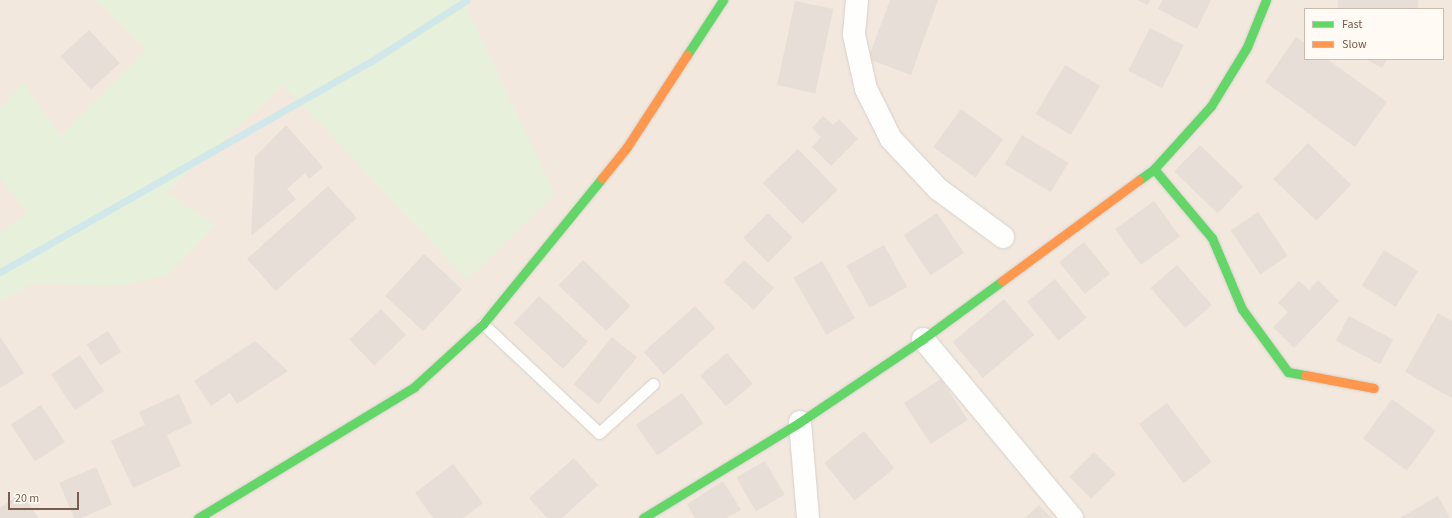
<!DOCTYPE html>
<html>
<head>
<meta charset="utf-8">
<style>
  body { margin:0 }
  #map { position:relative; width:1452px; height:518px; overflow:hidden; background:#f9f5f0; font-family:"Source Sans 3",sans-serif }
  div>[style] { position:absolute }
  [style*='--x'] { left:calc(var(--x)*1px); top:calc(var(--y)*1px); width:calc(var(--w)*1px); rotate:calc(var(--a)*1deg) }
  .residential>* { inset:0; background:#f2e8de }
  .green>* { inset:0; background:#e7f0db }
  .stream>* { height:7px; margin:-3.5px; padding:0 3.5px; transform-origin:3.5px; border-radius:3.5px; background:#d0e8ea }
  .building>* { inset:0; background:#e6ded7; transform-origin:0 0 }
  .roads { filter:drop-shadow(0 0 1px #d7d1cb) drop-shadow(0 0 1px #d7d1cb) }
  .lane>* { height:11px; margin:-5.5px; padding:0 5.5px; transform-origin:5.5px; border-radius:5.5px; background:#fefefd }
  .street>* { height:22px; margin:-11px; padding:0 11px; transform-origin:11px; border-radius:11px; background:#fefefd }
  .fast>* { height:9px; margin:-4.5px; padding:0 4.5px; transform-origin:4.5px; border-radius:4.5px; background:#63d668 }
  .slow>* { height:9px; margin:-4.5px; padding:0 4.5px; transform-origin:4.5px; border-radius:4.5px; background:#ff974d }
  span { translate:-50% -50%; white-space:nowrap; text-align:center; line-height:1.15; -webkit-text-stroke:4px #fffaf3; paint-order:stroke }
  .legend { position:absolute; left:1304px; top:8px; width:140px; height:52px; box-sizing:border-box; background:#fffaf3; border:1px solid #cabbb1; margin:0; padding:5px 7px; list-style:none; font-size:12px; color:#7a5c4d }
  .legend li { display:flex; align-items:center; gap:8px; height:20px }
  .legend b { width:20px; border:1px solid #cabbb1 }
  .scale { position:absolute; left:8px; top:492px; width:71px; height:18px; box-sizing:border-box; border:2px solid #7a5c4d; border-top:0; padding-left:5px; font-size:12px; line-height:14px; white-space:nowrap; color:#7a5c4d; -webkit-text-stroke:3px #fffaf3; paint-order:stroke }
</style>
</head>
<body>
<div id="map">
  <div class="residential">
    <div style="clip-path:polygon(evenodd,0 0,1452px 0,1452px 518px,0 518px,0 0,1305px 9px,1443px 9px,1443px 59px,1305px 59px,1305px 9px)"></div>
  </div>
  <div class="green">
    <div style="clip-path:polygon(96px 0,463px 0,555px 194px,467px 280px,284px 85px,167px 192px,215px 225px,168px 275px,119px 286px,34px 283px,0 301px,0 233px,27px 213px,0 178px,0 108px,23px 83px,61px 136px,146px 49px)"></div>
  </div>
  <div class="stream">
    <div style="--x:0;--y:272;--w:425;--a:-29.6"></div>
    <div style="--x:370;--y:62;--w:115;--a:-32.6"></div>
  </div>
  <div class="building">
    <div style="clip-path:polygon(890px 0,938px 0,911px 75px,868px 59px)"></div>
    <div style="clip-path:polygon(1137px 0,1150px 0,1148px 5px)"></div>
    <div style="clip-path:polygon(1162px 0,1211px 0,1197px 29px,1158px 9px)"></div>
    <div style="left:1338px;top:0;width:80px;height:10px"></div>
    <div style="left:795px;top:1px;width:39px;height:86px;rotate:12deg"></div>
    <div style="left:1150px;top:28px;width:38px;height:48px;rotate:27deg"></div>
    <div style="left:89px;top:30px;width:45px;height:39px;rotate:47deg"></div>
    <div style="clip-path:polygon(1296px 37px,1305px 43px,1305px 59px,1327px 59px,1387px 102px,1355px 147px,1265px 82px)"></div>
    <div style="clip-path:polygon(1366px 59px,1387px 59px,1382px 68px)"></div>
    <div style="left:1065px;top:65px;width:41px;height:57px;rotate:31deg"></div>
    <div style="left:961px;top:109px;width:52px;height:47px;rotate:36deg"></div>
    <div style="clip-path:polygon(823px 116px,833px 125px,839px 119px,858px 139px,831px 166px,812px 147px,821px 137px,812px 128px)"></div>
    <div style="clip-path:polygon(286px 125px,323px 167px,309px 179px,305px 173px,287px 189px,296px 199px,251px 236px,255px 157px)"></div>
    <div style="left:1022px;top:135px;width:54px;height:34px;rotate:31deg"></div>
    <div style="left:1308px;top:143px;width:60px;height:50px;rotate:44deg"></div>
    <div style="left:1200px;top:145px;width:60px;height:37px;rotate:44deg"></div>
    <div style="left:798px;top:149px;width:57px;height:49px;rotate:46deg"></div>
    <div style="left:328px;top:186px;width:43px;height:109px;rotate:48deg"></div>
    <div style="left:1154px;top:201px;width:44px;height:48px;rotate:54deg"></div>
    <div style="left:1258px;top:212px;width:53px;height:33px;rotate:56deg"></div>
    <div style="left:768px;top:213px;width:35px;height:35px;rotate:45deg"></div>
    <div style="left:937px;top:213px;width:48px;height:40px;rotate:56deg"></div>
    <div style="left:1084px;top:242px;width:41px;height:32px;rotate:51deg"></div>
    <div style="left:884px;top:245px;width:48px;height:43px;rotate:61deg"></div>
    <div style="left:1384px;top:250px;width:40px;height:42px;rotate:32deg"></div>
    <div style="left:424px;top:254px;width:52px;height:57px;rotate:43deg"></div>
    <div style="left:583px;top:260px;width:66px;height:35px;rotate:44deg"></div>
    <div style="left:744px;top:260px;width:41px;height:30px;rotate:43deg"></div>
    <div style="left:822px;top:261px;width:66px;height:33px;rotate:60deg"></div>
    <div style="left:1177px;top:265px;width:53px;height:35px;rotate:49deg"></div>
    <div style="left:1055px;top:279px;width:50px;height:36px;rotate:51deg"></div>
    <div style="clip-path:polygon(1318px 280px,1339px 301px,1294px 348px,1273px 327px,1288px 312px,1278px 303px,1299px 281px,1309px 290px)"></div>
    <div style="left:539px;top:296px;width:67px;height:37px;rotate:43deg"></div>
    <div style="left:1004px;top:299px;width:47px;height:67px;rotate:50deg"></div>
    <div style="left:695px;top:306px;width:30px;height:69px;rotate:48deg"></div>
    <div style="left:381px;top:309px;width:36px;height:44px;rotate:46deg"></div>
    <div style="clip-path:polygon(1438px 313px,1452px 321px,1452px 398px,1405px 372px)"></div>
    <div style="left:1349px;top:316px;width:50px;height:28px;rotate:28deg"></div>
    <div style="left:108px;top:331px;width:25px;height:25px;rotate:58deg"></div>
    <div style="clip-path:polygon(0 337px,24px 373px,0 388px)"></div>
    <div style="left:612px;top:337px;width:32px;height:61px;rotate:39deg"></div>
    <div style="clip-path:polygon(255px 341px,288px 371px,237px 404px,230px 393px,211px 406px,194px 381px)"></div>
    <div style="left:727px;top:353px;width:40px;height:35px;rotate:50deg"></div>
    <div style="left:80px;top:355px;width:43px;height:35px;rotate:56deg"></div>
    <div style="left:941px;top:379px;width:49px;height:44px;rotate:57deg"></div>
    <div style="left:682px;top:393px;width:37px;height:56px;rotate:55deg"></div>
    <div style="clip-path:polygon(179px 394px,192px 423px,167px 435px,181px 466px,133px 488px,111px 441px,145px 425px,139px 412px)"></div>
    <div style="left:1392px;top:399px;width:54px;height:49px;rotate:36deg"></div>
    <div style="left:1167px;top:403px;width:74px;height:35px;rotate:53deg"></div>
    <div style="left:41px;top:405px;width:44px;height:36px;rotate:57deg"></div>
    <div style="left:864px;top:431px;width:48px;height:51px;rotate:51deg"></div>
    <div style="left:1094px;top:452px;width:31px;height:35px;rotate:45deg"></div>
    <div style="clip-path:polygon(574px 458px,598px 485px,562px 518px,547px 518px,529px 498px)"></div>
    <div style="left:765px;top:461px;width:39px;height:33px;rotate:60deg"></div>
    <div style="clip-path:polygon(453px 464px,483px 503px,463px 518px,433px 518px,415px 493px)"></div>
    <div style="left:96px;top:467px;width:41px;height:40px;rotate:67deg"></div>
    <div style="clip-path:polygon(723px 481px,741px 510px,727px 518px,695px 518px,687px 504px)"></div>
    <div style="clip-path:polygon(22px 493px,38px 518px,0 518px,0 508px)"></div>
    <div style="clip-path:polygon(1438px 496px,1450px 518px,1400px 518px)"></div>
    <div style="clip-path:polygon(1039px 505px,1051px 518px,1025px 518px)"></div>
  </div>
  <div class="roads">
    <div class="lane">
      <div style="--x:483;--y:324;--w:159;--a:43.2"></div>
      <div style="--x:599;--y:433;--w:73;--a:-42.2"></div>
    </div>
    <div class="street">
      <div style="--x:857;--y:0;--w:35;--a:95"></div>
      <div style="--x:854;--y:35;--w:55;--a:77.5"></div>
      <div style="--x:866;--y:89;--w:56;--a:63.4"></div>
      <div style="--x:891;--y:139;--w:69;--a:46.8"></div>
      <div style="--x:938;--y:189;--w:81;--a:36.4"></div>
      <div style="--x:923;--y:339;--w:233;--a:50.2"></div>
      <div style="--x:800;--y:422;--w:96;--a:85.2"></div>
    </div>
    <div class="fast">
      <div style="--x:687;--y:55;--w:66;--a:-56.8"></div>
      <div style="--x:1154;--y:169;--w:90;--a:50"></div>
      <div style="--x:1212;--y:238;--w:77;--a:67.1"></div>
      <div style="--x:1242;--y:309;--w:78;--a:53.9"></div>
      <div style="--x:1288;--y:372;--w:17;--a:10"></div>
      <div style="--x:1139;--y:180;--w:19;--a:-36"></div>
      <div style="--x:1154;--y:169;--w:85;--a:-47.9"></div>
      <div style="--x:1211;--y:106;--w:69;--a:-58.6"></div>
      <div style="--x:1247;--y:47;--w:51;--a:-68"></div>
      <div style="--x:198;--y:518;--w:253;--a:-31.2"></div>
      <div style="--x:414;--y:387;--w:93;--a:-42.4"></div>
      <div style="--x:483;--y:324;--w:188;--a:-50.8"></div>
      <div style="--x:643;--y:518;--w:184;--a:-31.4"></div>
      <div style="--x:800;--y:422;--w:148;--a:-34"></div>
      <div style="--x:923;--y:339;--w:98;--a:-36.3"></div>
    </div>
    <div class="slow">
      <div style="--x:602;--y:178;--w:40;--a:-51"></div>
      <div style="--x:627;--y:147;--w:110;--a:-56.9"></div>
      <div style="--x:1002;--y:281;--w:170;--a:-36.4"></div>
      <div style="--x:1305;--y:375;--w:70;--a:10.7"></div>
    </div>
  </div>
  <ul class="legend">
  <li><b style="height:5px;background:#63d668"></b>Fast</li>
  <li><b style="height:5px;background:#ff974d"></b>Slow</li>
  </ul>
  <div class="scale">20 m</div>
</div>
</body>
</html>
